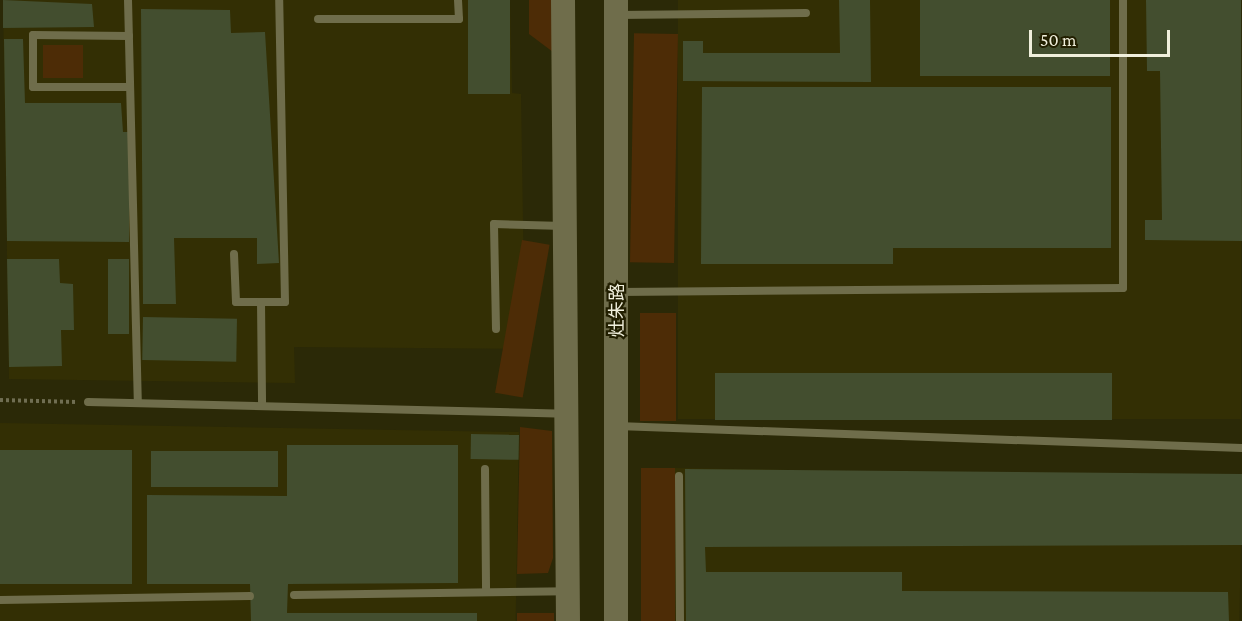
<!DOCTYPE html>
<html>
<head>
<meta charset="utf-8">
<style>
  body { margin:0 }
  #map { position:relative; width:1242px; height:621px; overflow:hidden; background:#2b2907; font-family:"Crimson Pro","Noto Sans SC",serif }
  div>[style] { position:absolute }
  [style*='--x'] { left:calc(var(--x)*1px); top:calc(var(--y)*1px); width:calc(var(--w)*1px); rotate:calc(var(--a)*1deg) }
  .built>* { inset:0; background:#332f04; transform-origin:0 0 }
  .green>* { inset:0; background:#4d2c06; transform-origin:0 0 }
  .building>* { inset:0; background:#434e2f; transform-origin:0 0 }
  .path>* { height:4px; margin-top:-2px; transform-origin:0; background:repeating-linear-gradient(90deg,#706e52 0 3px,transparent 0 6px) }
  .lane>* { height:8px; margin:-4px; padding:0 4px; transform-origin:4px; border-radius:4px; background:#6f6d4b }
  .secondary>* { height:24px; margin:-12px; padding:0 12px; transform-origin:12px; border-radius:12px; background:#6f6d4b }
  span { translate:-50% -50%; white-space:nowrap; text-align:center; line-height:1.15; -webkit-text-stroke:4.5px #221f00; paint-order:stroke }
  .street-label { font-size:18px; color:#f0efdc }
  .scale { position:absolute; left:1029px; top:30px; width:141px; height:27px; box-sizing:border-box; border:3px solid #f0efdc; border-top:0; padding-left:8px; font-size:18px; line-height:21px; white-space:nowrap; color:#f0efdc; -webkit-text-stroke:4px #221f00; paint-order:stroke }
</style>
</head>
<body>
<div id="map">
  <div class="built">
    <div style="clip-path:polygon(3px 0,510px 0,512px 93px,521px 94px,525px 349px,294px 347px,295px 383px,9px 379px)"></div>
    <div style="left:678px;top:0;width:563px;height:419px"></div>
    <div style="left:0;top:423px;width:519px;height:198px;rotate:1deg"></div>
    <div style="left:675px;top:468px;width:567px;height:153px;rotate:1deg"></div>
  </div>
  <div class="green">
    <div style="clip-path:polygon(529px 0,551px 0,553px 52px,529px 34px)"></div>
    <div style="left:678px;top:34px;width:229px;height:44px;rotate:91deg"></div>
    <div style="left:83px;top:45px;width:33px;height:40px;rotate:90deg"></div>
    <div style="left:522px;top:240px;width:28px;height:155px;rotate:10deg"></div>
    <div style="left:640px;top:313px;width:36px;height:108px"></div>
    <div style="clip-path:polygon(520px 427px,552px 431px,553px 558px,548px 573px,517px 574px)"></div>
    <div style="left:641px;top:468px;width:34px;height:153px"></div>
    <div style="left:554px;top:613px;width:8px;height:37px;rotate:90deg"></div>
  </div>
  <div class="building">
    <div style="clip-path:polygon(3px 0,92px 4px,94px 27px,3px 28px)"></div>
    <div style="left:468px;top:0;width:42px;height:94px"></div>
    <div style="clip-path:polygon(839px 0,870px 0,871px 82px,683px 81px,683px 41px,703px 41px,703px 53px,840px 53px)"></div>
    <div style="left:920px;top:0;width:190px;height:76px"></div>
    <div style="clip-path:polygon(1146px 0,1241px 0,1242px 241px,1145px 240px,1145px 220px,1162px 220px,1160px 71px,1147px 71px)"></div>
    <div style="clip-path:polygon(141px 9px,230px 10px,231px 33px,265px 32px,279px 263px,257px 264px,257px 238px,174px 238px,176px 304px,143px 304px)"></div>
    <div style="clip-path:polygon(4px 39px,23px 39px,25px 103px,121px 103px,123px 132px,129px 132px,129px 242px,7px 241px)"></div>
    <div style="clip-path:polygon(702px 87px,1111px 87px,1111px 248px,893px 248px,893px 264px,701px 264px)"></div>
    <div style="clip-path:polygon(7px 259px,59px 259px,60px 283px,73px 284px,74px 330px,61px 330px,62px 366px,9px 367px)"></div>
    <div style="left:108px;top:259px;width:21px;height:75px"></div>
    <div style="left:143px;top:317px;width:94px;height:43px;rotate:1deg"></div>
    <div style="left:715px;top:373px;width:397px;height:47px"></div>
    <div style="left:471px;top:434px;width:48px;height:25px;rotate:1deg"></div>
    <div style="clip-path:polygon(287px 445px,458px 445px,458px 583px,288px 584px,287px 613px,477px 613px,477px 621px,251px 621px,250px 584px,147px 584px,147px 495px,287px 496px)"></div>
    <div style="left:0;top:450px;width:132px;height:134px"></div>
    <div style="left:278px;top:451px;width:36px;height:127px;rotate:90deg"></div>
    <div style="clip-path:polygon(685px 469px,1242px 474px,1242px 545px,705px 547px,706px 572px,902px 572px,902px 591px,1228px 592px,1229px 621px,686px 621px)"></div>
  </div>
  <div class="path">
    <div style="--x:0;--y:400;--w:77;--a:1.5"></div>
  </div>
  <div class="lane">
    <div style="--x:128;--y:0;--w:403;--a:88.6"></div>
    <div style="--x:617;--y:15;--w:189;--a:-0.6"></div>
    <div style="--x:318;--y:19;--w:141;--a:0"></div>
    <div style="--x:459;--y:19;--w:19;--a:-93"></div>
    <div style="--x:129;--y:36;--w:96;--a:-179.4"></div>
    <div style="--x:33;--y:35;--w:52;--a:90"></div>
    <div style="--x:33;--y:87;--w:97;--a:0"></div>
    <div style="--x:234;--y:254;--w:48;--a:87.6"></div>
    <div style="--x:236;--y:302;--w:25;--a:0"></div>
    <div style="--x:261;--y:302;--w:104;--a:89.4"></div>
    <div style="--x:618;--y:292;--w:505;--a:-0.45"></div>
    <div style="--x:1123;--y:288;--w:288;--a:-90"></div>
    <div style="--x:261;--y:302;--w:24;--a:0"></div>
    <div style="--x:285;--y:302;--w:302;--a:-91.1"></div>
    <div style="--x:496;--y:329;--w:105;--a:-91.1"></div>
    <div style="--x:494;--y:224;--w:70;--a:1.6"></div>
    <div style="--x:88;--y:402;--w:477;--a:1.4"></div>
    <div style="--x:617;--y:426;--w:625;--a:2.02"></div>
    <div style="--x:485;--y:469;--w:123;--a:89.5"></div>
    <div style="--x:679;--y:476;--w:145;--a:89.6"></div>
    <div style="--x:294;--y:595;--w:273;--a:-0.8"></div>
    <div style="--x:0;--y:600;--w:250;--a:-0.9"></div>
  </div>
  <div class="secondary">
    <div style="--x:563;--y:0;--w:621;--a:89.54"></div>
    <div style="--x:616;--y:0;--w:621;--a:90"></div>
  </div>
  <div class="street-label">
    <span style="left:617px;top:310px;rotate:-90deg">灶朱路</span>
  </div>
  <div class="scale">50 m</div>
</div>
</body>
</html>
